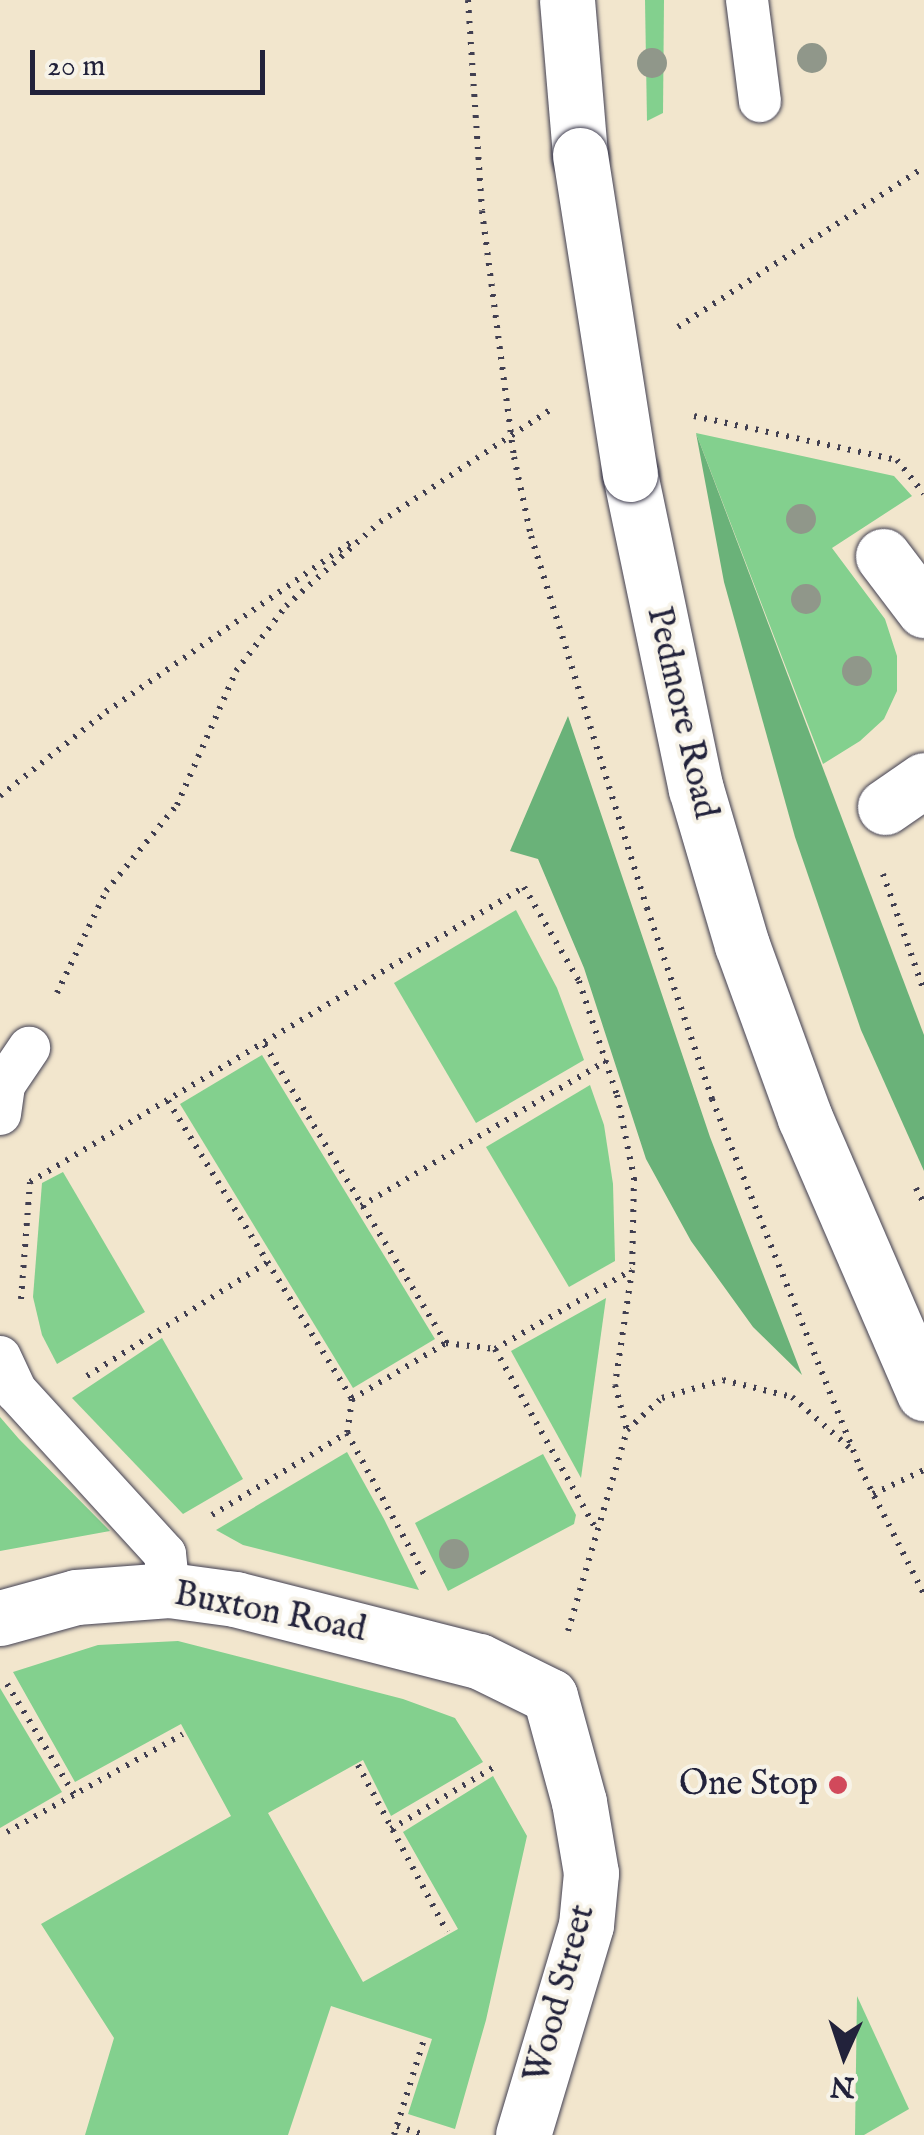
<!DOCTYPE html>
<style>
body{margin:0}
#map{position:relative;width:924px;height:2135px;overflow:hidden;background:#f2e6cd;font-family:"IM FELL English",serif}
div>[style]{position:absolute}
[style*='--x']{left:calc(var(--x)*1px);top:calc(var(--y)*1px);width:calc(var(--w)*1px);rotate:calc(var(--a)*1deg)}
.green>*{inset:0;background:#83d08e}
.forest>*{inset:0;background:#6ab279}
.path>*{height:6px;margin-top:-3px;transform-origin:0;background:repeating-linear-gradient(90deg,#413f51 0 2.5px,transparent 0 10.5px)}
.roads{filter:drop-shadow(0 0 2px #413f51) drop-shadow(0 0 2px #413f51)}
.service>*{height:42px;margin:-21px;padding:0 21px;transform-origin:21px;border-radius:21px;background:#fff}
.minor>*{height:55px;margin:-27.5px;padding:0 27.5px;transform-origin:27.5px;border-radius:27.5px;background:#fff}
.trunk>*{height:55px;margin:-27.5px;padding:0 27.5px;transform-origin:27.5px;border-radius:27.5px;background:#fff}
.path-bridge>*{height:6px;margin-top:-3px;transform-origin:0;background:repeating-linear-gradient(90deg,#413f51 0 2.5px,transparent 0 10.5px)}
.bridges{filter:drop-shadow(0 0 2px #413f51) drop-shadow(0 0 2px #413f51)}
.trunk-bridge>*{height:55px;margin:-27.5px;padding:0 27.5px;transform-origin:27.5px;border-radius:27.5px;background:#fff}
.trees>*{width:30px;height:30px;margin:-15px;border-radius:50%;background:#90978a}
.dots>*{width:28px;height:28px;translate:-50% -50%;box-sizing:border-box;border:5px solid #f7f3e8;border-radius:50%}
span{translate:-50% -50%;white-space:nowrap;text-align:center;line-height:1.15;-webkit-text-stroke:8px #f7f3e8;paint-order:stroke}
.street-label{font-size:35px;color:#22223b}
.poi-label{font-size:35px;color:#22223b}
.right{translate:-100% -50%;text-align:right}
.north{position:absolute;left:794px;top:2005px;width:100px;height:100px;-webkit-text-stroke:8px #f7f3e8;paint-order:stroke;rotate:183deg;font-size:28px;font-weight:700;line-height:40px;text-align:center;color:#22223b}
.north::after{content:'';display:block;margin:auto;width:35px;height:45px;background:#22223b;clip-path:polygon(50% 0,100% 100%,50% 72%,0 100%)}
.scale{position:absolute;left:30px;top:50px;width:235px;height:45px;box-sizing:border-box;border:5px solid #22223b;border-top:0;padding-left:12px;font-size:30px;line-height:35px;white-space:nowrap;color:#22223b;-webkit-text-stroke:8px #f7f3e8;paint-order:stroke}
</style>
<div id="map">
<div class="green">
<div style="clip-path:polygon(645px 0,664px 0,663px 113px,647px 121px)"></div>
<div style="clip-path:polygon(696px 433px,894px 476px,912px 496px,832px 548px,885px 619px,897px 656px,897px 691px,884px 719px,860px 741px,823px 764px)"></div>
<div style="clip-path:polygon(516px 910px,557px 988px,584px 1060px,476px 1123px,394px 983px)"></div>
<div style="clip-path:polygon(262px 1055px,435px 1339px,353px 1388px,180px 1104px)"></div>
<div style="clip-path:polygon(590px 1085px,604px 1125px,613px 1184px,615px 1261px,569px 1287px,486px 1147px)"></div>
<div style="clip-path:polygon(63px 1172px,145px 1312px,57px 1364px,42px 1335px,33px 1297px,42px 1183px)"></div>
<div style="clip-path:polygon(606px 1298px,581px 1478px,511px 1351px)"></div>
<div style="clip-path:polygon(162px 1338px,243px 1479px,183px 1514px,72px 1398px)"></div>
<div style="clip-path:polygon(0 1417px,19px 1439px,110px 1531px,0 1551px)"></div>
<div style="clip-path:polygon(347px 1452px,384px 1519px,419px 1590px,243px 1545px,216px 1530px)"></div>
<div style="clip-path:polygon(543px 1454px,576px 1515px,574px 1524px,448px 1591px,415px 1523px)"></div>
<div style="clip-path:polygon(178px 1641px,403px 1699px,455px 1718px,483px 1762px,391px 1816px,363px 1760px,268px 1813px,363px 1982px,458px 1929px,403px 1832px,493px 1776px,527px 1836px,486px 2020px,455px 2129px,408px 2114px,432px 2039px,331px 2006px,288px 2135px,85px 2135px,114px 2038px,41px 1924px,231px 1816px,181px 1724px,75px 1782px,13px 1672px,98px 1645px)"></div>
<div style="clip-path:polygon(0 1688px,62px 1792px,0 1828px)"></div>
<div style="clip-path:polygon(857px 1996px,909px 2109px,864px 2135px,855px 2135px)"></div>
</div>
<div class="forest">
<div style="clip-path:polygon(696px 433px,924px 1035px,924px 1171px,861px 1030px,795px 837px,724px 582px)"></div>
<div style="clip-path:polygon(568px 716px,710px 1137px,802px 1375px,753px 1327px,691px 1241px,646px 1159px,584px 968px,538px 859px,510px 851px)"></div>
</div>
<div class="path">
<div style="--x:468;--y:0;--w:211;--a:86.2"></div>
<div style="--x:678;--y:327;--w:293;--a:-33"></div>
<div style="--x:694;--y:416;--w:208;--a:12.2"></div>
<div style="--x:897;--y:460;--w:43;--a:51.5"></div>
<div style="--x:531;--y:536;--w:390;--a:72.7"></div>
<div style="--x:647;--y:908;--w:202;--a:71.2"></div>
<div style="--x:712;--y:1099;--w:398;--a:68.1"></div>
<div style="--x:860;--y:1468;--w:141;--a:63.1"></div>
<div style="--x:0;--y:796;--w:135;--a:-38.4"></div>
<div style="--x:106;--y:712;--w:302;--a:-34.7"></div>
<div style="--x:883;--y:874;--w:124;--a:70.7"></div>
<div style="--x:57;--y:993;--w:113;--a:-64.3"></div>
<div style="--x:106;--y:891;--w:112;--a:-50.5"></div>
<div style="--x:177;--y:805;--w:146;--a:-66.2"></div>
<div style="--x:236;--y:671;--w:82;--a:-52.4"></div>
<div style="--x:286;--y:606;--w:126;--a:-41.8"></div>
<div style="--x:380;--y:522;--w:204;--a:-33.4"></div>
<div style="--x:168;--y:1101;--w:350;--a:58.3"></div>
<div style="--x:352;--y:1399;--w:109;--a:-30.8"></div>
<div style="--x:446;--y:1343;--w:350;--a:-121.3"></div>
<div style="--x:916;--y:1188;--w:18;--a:63"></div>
<div style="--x:361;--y:1206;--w:285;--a:-30.6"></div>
<div style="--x:21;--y:1299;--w:117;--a:-85.6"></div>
<div style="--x:30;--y:1182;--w:575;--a:-30.84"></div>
<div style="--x:524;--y:887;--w:109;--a:59.7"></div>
<div style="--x:579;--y:981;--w:120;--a:71.6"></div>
<div style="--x:617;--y:1095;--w:85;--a:78.4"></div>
<div style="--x:634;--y:1178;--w:92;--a:91.2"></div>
<div style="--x:446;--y:1343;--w:49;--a:7"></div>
<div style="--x:495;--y:1349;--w:209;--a:60.7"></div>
<div style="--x:495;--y:1349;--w:158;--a:-30"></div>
<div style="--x:632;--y:1270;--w:116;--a:98.4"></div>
<div style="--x:615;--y:1385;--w:47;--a:75.1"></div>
<div style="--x:87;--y:1376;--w:214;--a:-32.2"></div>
<div style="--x:352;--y:1399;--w:34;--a:98"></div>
<div style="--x:347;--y:1433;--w:161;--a:61.4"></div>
<div style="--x:873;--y:1494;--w:56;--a:-25.2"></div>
<div style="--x:212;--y:1515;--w:158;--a:-31.3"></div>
<div style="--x:568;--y:1631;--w:209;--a:-73.6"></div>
<div style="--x:627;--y:1430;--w:47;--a:-42.4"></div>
<div style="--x:662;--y:1398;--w:64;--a:-16.4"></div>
<div style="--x:723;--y:1380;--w:71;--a:13.8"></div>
<div style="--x:792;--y:1397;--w:76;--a:41.3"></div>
<div style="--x:7;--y:1684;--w:129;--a:58.7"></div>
<div style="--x:358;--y:1765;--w:189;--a:61.9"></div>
<div style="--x:391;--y:1829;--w:124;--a:-31.1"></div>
<div style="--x:7;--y:1832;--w:201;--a:-29.1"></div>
<div style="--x:397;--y:2126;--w:28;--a:18"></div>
<div style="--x:394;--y:2135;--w:101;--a:-72.6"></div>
</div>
<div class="roads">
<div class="service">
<div style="--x:747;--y:0;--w:102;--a:82.7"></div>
<div style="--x:0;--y:1114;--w:29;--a:-82"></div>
<div style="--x:4;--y:1085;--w:45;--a:-56"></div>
<div style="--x:0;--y:1357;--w:38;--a:65"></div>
<div style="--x:16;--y:1391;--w:221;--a:47.6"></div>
<div style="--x:165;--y:1554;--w:36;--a:84"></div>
</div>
<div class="minor">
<div style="--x:883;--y:556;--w:68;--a:52.8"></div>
<div style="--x:885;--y:807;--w:47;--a:-34.7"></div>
<div style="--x:0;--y:1618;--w:79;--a:-15.4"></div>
<div style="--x:76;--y:1597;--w:93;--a:-4.3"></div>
<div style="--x:169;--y:1590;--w:67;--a:7.8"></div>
<div style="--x:235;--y:1599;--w:252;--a:14.3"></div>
<div style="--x:479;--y:1661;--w:79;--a:26.2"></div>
<div style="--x:550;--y:1696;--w:110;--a:74.7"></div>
<div style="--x:579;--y:1802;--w:72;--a:80.4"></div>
<div style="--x:591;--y:1873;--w:52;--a:95.5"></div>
<div style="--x:586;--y:1925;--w:219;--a:106.7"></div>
</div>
<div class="trunk">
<div style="--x:567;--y:0;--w:156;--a:85.2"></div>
<div style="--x:630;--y:474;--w:322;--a:78.2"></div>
<div style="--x:696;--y:789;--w:163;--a:73.6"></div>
<div style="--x:742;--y:945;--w:184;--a:70"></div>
<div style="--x:805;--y:1118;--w:300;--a:66.6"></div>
</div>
</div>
<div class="path-bridge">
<div style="--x:482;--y:211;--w:248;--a:82.6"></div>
<div style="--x:514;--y:457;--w:81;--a:77.9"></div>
</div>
<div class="bridges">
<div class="trunk-bridge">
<div style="--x:580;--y:155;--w:323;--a:81.1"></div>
</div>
</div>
<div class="trees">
<div style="left:812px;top:58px"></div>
<div style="left:652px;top:63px"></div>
<div style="left:801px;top:519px"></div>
<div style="left:806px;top:599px"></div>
<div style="left:857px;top:671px"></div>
<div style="left:454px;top:1554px"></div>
</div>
<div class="dots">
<div style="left:838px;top:1785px;background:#d1495b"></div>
</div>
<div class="street-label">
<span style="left:681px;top:713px;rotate:77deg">Pedmore Road</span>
<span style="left:270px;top:1613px;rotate:11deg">Buxton Road</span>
<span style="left:561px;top:1994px;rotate:-75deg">Wood Street</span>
</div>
<div class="poi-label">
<span class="right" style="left:818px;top:1785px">One Stop</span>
</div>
<div class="north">N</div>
<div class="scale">20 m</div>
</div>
